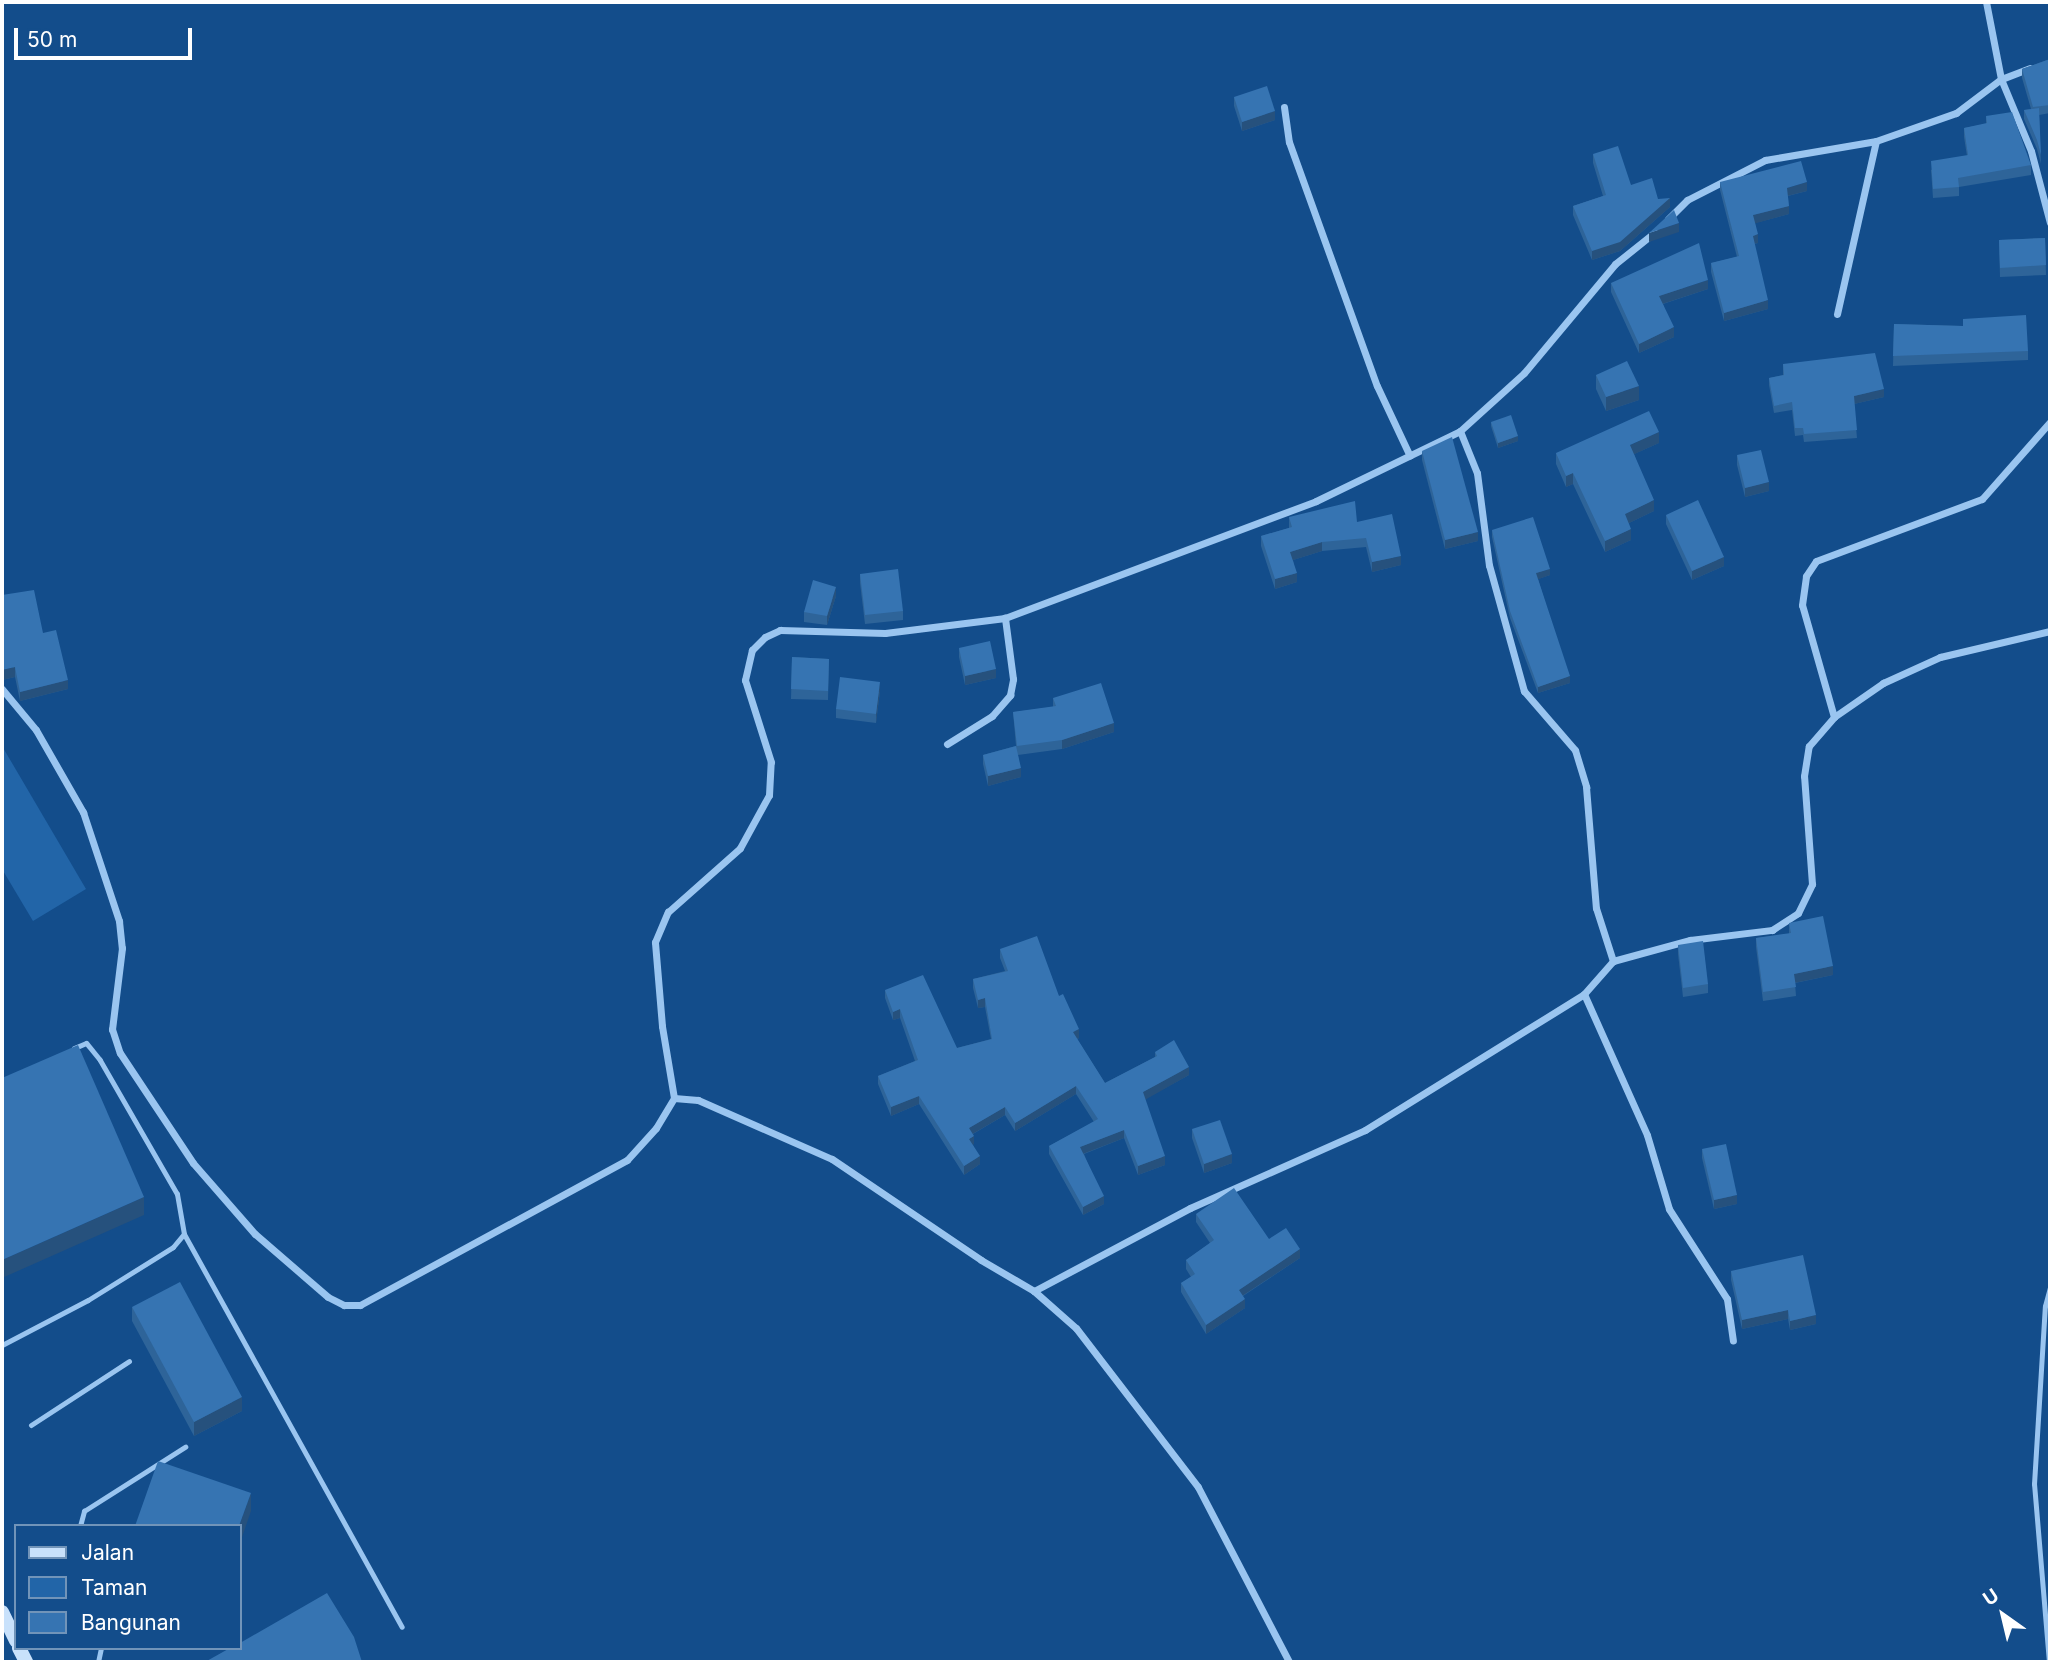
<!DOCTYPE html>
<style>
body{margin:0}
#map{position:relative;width:2052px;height:1664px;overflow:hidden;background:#134d8b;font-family:Inter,sans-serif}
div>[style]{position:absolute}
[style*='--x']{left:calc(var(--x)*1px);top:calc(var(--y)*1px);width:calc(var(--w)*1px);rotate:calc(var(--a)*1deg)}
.green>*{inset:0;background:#2265a8}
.service>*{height:5px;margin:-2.5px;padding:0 2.5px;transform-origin:2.5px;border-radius:2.5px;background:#9ac5f0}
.minor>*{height:7px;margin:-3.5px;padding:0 3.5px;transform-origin:3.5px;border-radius:3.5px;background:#9ac5f0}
.secondary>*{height:14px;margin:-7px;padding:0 7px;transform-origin:7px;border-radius:7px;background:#c8e1fb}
.wall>*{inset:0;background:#2e6499}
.shaded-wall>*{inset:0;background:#26517d}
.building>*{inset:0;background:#3674b2}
span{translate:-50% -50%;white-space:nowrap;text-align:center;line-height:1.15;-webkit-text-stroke:6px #134d8b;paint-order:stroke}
.frame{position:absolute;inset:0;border:4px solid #fff;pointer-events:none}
.legend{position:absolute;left:14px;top:1524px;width:228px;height:126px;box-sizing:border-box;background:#134d8b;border:2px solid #7194b9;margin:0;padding:9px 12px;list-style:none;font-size:21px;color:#fff}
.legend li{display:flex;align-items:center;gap:14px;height:35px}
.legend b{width:35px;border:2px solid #7194b9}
.north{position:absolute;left:1968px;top:1580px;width:70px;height:70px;-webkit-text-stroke:5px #134d8b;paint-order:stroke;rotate:326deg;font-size:19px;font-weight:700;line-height:28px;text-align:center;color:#fff}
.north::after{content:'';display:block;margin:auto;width:24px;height:32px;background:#fff;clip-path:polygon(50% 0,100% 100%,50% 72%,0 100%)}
.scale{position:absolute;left:14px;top:28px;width:178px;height:32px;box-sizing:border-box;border:4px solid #fff;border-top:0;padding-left:9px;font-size:21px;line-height:24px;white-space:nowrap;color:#fff;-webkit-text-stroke:5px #134d8b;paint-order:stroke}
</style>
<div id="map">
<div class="green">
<div style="clip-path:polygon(2px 746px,86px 889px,33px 921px,2px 869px)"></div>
</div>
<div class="service">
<div style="--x:184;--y:1234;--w:449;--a:61"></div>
<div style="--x:2;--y:1345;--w:97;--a:-27.6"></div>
<div style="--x:88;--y:1300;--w:100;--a:-31.9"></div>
<div style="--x:173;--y:1247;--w:17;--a:-50"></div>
<div style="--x:184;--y:1234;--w:41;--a:-99.9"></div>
<div style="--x:177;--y:1194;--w:155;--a:-119.9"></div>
<div style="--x:100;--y:1060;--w:22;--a:-129"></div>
<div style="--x:86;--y:1043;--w:13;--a:157"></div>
<div style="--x:31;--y:1425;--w:117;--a:-33.1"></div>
<div style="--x:80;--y:1526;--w:16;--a:-75"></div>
<div style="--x:84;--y:1511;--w:120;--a:-32.4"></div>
<div style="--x:98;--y:1662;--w:14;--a:-78"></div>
<div style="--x:2049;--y:1662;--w:179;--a:-94.8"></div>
<div style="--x:2034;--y:1484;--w:178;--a:-86.5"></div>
<div style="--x:2045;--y:1306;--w:20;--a:-75"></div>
</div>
<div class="minor">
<div style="--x:2030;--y:68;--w:31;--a:159"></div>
<div style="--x:2001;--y:79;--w:78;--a:67.4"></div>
<div style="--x:2031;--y:151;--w:74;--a:75.2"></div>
<div style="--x:1284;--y:107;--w:35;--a:82"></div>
<div style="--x:1289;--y:142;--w:259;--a:70.2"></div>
<div style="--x:1377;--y:386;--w:77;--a:64.8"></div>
<div style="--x:1668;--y:219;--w:27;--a:-45"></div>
<div style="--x:1687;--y:200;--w:88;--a:-27.1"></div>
<div style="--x:1765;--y:160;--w:113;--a:-9.7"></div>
<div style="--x:1876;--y:141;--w:85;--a:-19.3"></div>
<div style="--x:1956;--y:113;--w:56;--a:-37.1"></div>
<div style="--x:2001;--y:79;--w:78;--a:-101"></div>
<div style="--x:1837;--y:314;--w:177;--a:-77.3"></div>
<div style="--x:1460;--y:431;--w:45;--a:68"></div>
<div style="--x:1477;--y:473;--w:93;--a:82.6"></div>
<div style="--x:1489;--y:565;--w:131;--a:74.5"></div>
<div style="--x:1524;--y:691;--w:78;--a:49.2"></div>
<div style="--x:1575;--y:750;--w:39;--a:73"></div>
<div style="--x:1586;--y:787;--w:121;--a:85.3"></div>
<div style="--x:1596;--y:908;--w:56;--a:72.2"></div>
<div style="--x:2;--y:689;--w:53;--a:50.3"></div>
<div style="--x:36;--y:730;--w:95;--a:60.2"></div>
<div style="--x:83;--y:812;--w:115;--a:71.7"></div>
<div style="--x:119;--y:921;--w:27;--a:84"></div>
<div style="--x:122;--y:948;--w:82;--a:97"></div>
<div style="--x:112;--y:1029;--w:25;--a:72"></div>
<div style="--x:120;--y:1053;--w:132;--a:56.4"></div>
<div style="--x:193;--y:1163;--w:94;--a:48.9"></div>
<div style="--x:255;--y:1234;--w:96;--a:40.8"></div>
<div style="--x:328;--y:1297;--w:18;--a:27"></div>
<div style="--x:344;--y:1305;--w:16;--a:0"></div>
<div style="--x:360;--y:1305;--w:304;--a:-28.5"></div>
<div style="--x:627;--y:1160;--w:43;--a:-47.8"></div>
<div style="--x:656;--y:1128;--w:35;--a:-59"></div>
<div style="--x:674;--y:1098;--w:73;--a:-99.5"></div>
<div style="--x:662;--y:1026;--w:84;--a:-94.8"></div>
<div style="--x:655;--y:942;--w:33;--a:-67"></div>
<div style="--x:668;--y:912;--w:96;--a:-41.6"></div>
<div style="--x:740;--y:848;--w:60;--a:-61.3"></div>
<div style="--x:769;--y:795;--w:33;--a:-87"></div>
<div style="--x:771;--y:762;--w:86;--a:-107.6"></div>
<div style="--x:745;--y:680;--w:31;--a:-77"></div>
<div style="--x:752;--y:650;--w:18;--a:-45"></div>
<div style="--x:765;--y:637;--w:17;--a:-25"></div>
<div style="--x:780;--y:630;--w:105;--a:1.6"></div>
<div style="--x:885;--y:633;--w:121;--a:-7.1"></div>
<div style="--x:1005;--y:618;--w:332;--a:-20.6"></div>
<div style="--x:1316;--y:501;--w:160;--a:-25.9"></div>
<div style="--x:1460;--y:431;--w:86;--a:-42.2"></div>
<div style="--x:1524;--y:373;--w:142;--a:-50.1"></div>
<div style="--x:1615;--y:264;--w:51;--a:-38.7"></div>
<div style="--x:1834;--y:717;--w:116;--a:-105.9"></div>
<div style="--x:1802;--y:605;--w:29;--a:-82"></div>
<div style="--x:1806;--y:576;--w:18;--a:-56"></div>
<div style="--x:1816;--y:561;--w:177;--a:-20.5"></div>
<div style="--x:1982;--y:499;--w:103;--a:-48.6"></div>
<div style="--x:947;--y:744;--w:53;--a:-31.9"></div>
<div style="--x:992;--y:716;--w:28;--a:-49"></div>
<div style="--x:1010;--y:695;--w:16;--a:-79"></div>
<div style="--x:1013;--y:679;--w:62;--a:-97.5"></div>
<div style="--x:1584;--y:994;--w:154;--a:65.9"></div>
<div style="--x:1647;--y:1135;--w:77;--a:73.4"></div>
<div style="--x:1669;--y:1209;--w:107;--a:57.2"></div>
<div style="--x:1727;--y:1299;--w:42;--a:81.9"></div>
<div style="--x:674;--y:1098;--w:24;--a:5"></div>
<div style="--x:698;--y:1100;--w:146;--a:23.8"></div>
<div style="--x:832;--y:1159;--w:180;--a:34.1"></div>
<div style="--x:981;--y:1260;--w:61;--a:30.3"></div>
<div style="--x:1034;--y:1291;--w:56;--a:41.4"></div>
<div style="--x:1076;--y:1328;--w:200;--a:52.5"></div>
<div style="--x:1198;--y:1487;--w:197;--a:62.5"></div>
<div style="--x:1034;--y:1291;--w:177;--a:-28"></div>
<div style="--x:1190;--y:1208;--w:192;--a:-24"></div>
<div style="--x:1365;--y:1130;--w:258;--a:-31.8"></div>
<div style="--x:1584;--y:994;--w:44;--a:-48.7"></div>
<div style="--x:1613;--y:961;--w:80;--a:-15.3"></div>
<div style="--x:1690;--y:940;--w:83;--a:-7"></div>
<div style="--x:1772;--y:930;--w:31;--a:-33"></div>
<div style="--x:1798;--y:913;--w:32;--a:-64"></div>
<div style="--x:1812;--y:884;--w:108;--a:-94.2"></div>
<div style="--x:1804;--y:776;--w:30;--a:-81"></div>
<div style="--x:1809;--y:746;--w:38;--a:-49"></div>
<div style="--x:1834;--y:717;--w:60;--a:-34.8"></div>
<div style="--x:1883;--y:683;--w:63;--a:-24.5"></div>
<div style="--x:1940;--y:657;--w:113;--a:-13.3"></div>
</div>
<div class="secondary">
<div style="--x:2;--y:1612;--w:32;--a:64"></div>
<div style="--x:19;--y:1648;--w:16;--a:63"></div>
</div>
<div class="wall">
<div style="clip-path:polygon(2050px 59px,2050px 113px,2039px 115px,2041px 164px,2037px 149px,2024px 119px,2024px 110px,2031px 109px,2022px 78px,2022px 69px)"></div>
<div style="clip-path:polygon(1234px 97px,1275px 120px,1242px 131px,1234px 106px)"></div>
<div style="clip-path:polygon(1986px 116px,2031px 165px,2031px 175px,1959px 187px,1959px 196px,1933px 198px,1931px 170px,1967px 156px,1964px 137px,1964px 128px,1986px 124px)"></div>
<div style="clip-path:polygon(1593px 154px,1631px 185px,1670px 207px,1620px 251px,1592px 260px,1573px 215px,1573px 206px,1603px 196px,1593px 163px)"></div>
<div style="clip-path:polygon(1720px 182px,1807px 191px,1788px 196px,1789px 214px,1755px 223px,1758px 243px,1754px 244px,1768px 309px,1724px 321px,1711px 272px,1711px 263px,1737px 257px,1720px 190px)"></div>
<div style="clip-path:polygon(2045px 238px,2046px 275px,2000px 277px,1999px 240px)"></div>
<div style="clip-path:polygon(1611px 283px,1708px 289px,1663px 304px,1674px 337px,1639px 353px,1611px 292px)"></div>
<div style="clip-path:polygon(1894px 324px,1963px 326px,2028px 351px,2028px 360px,1893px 366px)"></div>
<div style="clip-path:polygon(1783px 364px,1884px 397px,1854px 404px,1857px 438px,1804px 442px,1803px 435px,1795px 436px,1792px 410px,1774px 413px,1769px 385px,1769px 378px,1783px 375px)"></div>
<div style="clip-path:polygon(1596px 375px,1639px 400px,1606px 411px,1596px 389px)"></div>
<div style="clip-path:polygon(1491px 422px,1518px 441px,1498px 448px,1491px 426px)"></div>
<div style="clip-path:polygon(1659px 443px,1634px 454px,1654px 511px,1629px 523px,1631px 540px,1605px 552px,1573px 484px,1566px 487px,1556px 464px,1556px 453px)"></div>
<div style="clip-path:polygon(1422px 451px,1478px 541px,1445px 549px,1422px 460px)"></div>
<div style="clip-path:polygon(1737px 455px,1769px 491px,1745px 497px,1737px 465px)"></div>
<div style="clip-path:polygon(1666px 515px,1724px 566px,1692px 580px,1666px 524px)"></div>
<div style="clip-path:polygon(1289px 517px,1357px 522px,1401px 565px,1372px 572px,1366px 547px,1322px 551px,1293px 560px,1297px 582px,1275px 589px,1261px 546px,1261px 536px,1289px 528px)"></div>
<div style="clip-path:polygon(1492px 530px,1550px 575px,1538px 579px,1570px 683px,1538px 693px,1510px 618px,1492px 537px)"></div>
<div style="clip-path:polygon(860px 574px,903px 611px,903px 620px,865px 624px,860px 583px)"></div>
<div style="clip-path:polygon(836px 596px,827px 625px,804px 622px,804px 612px)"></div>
<div style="clip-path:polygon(43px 633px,68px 689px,20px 701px,15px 677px,2px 680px)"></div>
<div style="clip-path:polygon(959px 648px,996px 678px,965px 685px,959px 657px)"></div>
<div style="clip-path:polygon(792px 657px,829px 659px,828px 700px,791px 699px)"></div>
<div style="clip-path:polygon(880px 691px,876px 723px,836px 718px,836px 709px)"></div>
<div style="clip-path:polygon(1053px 698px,1114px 732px,1062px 749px,1018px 755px,1021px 777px,988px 786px,983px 764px,983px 755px,1016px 746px,1013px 712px,1053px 707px)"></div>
<div style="clip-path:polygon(1789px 923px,1833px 975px,1795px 983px,1796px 996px,1763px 1001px,1756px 947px,1756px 938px,1789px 934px)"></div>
<div style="clip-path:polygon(1678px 945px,1708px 984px,1708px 993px,1683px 997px,1678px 954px)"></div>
<div style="clip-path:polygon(1000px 949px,1059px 996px,1079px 1038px,1077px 1039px,1105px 1083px,1155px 1057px,1155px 1052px,1189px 1075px,1145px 1099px,1165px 1165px,1138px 1175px,1124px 1138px,1084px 1154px,1104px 1204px,1083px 1215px,1049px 1154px,1049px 1146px,1094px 1122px,1076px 1094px,1015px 1131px,1005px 1115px,973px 1134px,973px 1145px,980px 1164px,964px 1175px,919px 1104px,891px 1116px,878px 1084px,878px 1076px,915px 1061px,900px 1018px,893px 1020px,885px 998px,885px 990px,957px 1048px,991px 1039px,985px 1007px,978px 1008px,973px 988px,973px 979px,1005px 971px,1000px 958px)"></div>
<div style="clip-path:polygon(1192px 1129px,1232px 1163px,1204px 1173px,1192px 1138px)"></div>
<div style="clip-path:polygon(1702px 1149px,1737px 1204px,1714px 1209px,1702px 1158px)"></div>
<div style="clip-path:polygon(1196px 1214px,1269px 1239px,1300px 1258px,1243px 1296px,1245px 1308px,1206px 1334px,1181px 1292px,1181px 1283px,1191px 1277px,1186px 1269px,1186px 1260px,1210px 1243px,1196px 1222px)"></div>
<div style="clip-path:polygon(1731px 1271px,1816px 1324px,1790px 1330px,1788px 1319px,1742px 1329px,1731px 1280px)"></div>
<div style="clip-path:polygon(132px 1307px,242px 1411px,194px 1436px,132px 1321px)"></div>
</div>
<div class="shaded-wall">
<div style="clip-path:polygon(1275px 111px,1275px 120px,1242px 131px,1242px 122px)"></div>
<div style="clip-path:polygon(1807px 182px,1807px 191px,1787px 196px,1787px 188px)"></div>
<div style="clip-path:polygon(1670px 198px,1670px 207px,1620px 251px,1592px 260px,1592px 251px)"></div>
<div style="clip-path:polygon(1789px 206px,1789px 214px,1753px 224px,1753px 215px)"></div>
<div style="clip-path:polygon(1679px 223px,1679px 232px,1649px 242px,1649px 233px)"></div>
<div style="clip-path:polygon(1758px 234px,1758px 243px,1753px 244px,1753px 236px)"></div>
<div style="clip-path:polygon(1708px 280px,1708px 289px,1659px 305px,1659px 296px)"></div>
<div style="clip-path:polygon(1768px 300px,1768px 309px,1724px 321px,1724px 313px)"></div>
<div style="clip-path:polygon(1674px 327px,1674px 337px,1639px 353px,1639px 344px)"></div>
<div style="clip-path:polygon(1639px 386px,1639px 400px,1606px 411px,1606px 397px)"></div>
<div style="clip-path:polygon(1884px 389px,1884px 397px,1854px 404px,1854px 396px)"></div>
<div style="clip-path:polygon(1659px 432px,1659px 443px,1630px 456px,1630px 445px)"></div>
<div style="clip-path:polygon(1518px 436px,1518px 441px,1498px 448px,1498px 443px)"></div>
<div style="clip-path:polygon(1573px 473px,1573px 484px,1566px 487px,1566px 476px)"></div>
<div style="clip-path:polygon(1769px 482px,1769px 491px,1745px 497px,1745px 488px)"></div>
<div style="clip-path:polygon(1654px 500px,1654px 511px,1625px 525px,1625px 514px)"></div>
<div style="clip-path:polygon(1631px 529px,1631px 540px,1605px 552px,1605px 541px)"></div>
<div style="clip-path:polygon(1478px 532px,1478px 541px,1445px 549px,1445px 540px)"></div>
<div style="clip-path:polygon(1322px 542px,1322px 551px,1290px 561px,1290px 552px)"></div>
<div style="clip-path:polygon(1401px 556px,1401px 565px,1372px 572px,1372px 562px)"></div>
<div style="clip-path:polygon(1724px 557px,1724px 566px,1692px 580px,1692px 571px)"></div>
<div style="clip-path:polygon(1550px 569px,1550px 575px,1536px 580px,1536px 573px)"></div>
<div style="clip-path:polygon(1297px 573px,1297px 582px,1275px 589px,1275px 579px)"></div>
<div style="clip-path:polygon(836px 587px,836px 596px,827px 625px,827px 616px)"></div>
<div style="clip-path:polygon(15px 667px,15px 677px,2px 680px,2px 670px)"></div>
<div style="clip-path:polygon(996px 669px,996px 678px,965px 685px,965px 676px)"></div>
<div style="clip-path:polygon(1570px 676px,1570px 683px,1538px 693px,1538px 687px)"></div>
<div style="clip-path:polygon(68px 680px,68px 689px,20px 701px,20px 692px)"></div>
<div style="clip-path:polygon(880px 682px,880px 691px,876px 723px,876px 714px)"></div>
<div style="clip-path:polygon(1114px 723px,1114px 732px,1062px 749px,1062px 740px)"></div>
<div style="clip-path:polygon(1021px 768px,1021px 777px,988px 786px,988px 776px)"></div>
<div style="clip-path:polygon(1833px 966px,1833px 975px,1794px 983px,1794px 974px)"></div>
<div style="clip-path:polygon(985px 998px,985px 1007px,978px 1008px,978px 1000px)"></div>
<div style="clip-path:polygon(900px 1009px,900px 1018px,893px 1020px,893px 1012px)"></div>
<div style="clip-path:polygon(1079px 1029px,1079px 1038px,1073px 1040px,1073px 1032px)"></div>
<div style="clip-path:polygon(1189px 1067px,1189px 1075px,1143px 1101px,1143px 1092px)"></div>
<div style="clip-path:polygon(1076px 1086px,1076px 1094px,1015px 1131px,1015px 1123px)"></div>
<div style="clip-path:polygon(919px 1096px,919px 1104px,891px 1116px,891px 1107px)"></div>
<div style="clip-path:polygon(1005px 1107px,1005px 1115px,969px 1136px,969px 1128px)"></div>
<div style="clip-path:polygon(1124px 1130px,1124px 1138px,1080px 1155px,1080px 1147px)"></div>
<div style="clip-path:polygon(974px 1136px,974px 1144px,969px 1147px,969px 1139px)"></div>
<div style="clip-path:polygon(1232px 1154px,1232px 1163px,1204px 1173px,1204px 1164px)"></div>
<div style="clip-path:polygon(980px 1156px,980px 1164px,964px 1175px,964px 1166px)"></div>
<div style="clip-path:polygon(1165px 1156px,1165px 1165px,1138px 1175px,1138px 1166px)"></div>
<div style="clip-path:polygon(1737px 1195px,1737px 1204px,1714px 1209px,1714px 1200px)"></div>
<div style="clip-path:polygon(1104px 1196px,1104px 1204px,1083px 1215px,1083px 1207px)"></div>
<div style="clip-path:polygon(144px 1197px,144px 1215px,2px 1278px,2px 1260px)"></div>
<div style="clip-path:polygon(1300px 1249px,1300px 1258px,1239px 1298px,1239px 1290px)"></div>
<div style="clip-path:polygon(1245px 1299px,1245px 1308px,1206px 1334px,1206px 1325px)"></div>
<div style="clip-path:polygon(1788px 1310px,1788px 1319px,1742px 1329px,1742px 1320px)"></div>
<div style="clip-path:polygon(1816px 1315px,1816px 1324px,1790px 1330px,1790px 1321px)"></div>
<div style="clip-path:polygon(242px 1397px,242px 1411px,194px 1436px,194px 1422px)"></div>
<div style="clip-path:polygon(251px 1493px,251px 1511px,240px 1543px,239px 1526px)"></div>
</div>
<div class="building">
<div style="clip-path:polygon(2050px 59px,2050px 105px,2033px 107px,2022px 69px)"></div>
<div style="clip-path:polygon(1267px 86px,1275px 111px,1242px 122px,1234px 97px)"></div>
<div style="clip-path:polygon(2039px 108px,2041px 155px,2037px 140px,2024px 110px)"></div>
<div style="clip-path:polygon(2012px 112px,2031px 165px,1958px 178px,1959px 187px,1933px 189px,1931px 161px,1968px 155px,1964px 128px,1987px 123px,1986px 116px)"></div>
<div style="clip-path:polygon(1618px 146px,1631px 185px,1652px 178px,1658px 199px,1670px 198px,1620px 242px,1592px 251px,1573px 206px,1606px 195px,1593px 154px)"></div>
<div style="clip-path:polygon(1801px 161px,1807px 182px,1787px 188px,1789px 206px,1753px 215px,1758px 234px,1753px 236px,1768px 300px,1724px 313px,1711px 263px,1739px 256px,1720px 182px)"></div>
<div style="clip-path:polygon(1674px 210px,1679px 223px,1649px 233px)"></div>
<div style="clip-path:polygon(2045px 238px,2046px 265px,2000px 268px,1999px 240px)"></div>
<div style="clip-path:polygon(1699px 243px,1708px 280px,1659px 296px,1674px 327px,1639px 344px,1611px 283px)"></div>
<div style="clip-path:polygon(2026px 315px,2028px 351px,1893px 356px,1894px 324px,1963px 326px,1963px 319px)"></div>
<div style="clip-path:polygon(1875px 353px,1884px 389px,1854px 396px,1857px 430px,1804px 434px,1803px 428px,1795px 428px,1792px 402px,1774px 406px,1769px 378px,1784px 375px,1783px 364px)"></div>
<div style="clip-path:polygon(1627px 361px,1639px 386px,1606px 397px,1596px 375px)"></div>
<div style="clip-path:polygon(1649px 411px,1659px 432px,1630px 445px,1654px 500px,1625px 514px,1631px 529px,1605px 541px,1573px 473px,1566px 476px,1556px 453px)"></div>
<div style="clip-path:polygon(1511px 415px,1518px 436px,1498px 443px,1491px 422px)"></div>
<div style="clip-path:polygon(1452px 437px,1478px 532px,1445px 540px,1422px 451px)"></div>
<div style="clip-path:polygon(1761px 450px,1769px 482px,1745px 488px,1737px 455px)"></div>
<div style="clip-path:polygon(1698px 500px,1724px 557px,1692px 571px,1666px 515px)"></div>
<div style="clip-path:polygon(1355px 501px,1357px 522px,1392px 514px,1401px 556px,1372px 562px,1366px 538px,1322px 542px,1290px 552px,1297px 573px,1275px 579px,1261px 536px,1292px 527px,1289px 517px)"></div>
<div style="clip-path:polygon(1533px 517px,1550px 569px,1536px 573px,1570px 676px,1538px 687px,1510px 611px,1492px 530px)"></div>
<div style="clip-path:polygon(898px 569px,903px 611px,865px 615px,860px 574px)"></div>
<div style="clip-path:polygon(813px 580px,836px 587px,827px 616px,804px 612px)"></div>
<div style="clip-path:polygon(34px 590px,43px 633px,56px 630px,68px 680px,20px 692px,15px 667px,2px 670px,2px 595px)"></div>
<div style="clip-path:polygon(990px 641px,996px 669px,965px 676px,959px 648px)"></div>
<div style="clip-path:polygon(792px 657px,829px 659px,828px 691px,791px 689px)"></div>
<div style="clip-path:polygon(840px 677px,880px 682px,876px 714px,836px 709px)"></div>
<div style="clip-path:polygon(1101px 683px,1114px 723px,1062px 740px,1017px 746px,1013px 712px,1056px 706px,1053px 698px)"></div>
<div style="clip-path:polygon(1016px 746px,1021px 768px,988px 776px,983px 755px)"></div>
<div style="clip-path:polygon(1823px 916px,1833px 966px,1794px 974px,1796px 987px,1763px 992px,1756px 938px,1791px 933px,1789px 923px)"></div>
<div style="clip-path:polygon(1037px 936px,1059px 996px,1063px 994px,1079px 1029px,1073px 1032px,1105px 1083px,1157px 1056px,1155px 1052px,1174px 1040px,1189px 1067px,1143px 1092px,1165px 1156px,1138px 1166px,1124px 1130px,1080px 1147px,1104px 1196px,1083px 1207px,1049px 1146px,1098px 1119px,1076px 1086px,1015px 1123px,1005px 1107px,969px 1128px,974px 1136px,969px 1139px,980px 1156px,964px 1166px,919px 1096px,891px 1107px,878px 1076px,918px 1060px,900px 1009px,893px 1012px,885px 990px,923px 975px,957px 1048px,992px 1039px,985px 998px,978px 1000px,973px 979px,1008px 971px,1000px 949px)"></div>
<div style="clip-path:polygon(1703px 941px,1708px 984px,1683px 988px,1678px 945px)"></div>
<div style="clip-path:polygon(78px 1045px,144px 1197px,2px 1260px,2px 1078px)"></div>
<div style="clip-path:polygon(1220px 1120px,1232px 1154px,1204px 1164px,1192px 1129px)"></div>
<div style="clip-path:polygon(1726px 1144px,1737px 1195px,1714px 1200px,1702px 1149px)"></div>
<div style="clip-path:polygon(1234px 1188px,1269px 1239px,1286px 1228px,1300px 1249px,1239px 1290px,1245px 1299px,1206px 1325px,1181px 1283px,1195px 1274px,1186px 1260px,1214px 1240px,1196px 1214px)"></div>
<div style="clip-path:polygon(1803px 1255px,1816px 1315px,1790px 1321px,1788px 1310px,1742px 1320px,1731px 1271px)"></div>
<div style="clip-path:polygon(180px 1282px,242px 1397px,194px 1422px,132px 1307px)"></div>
<div style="clip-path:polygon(158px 1461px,251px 1493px,239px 1526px,135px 1526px)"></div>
<div style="clip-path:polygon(327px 1593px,354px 1637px,362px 1662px,205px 1662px,230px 1648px,240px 1648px,240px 1643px)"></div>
</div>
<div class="frame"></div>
<ul class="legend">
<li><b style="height:9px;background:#c8e1fb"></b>Jalan</li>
<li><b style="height:19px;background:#2265a8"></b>Taman</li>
<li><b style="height:19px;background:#3674b2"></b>Bangunan</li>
</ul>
<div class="north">U</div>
<div class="scale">50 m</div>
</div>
